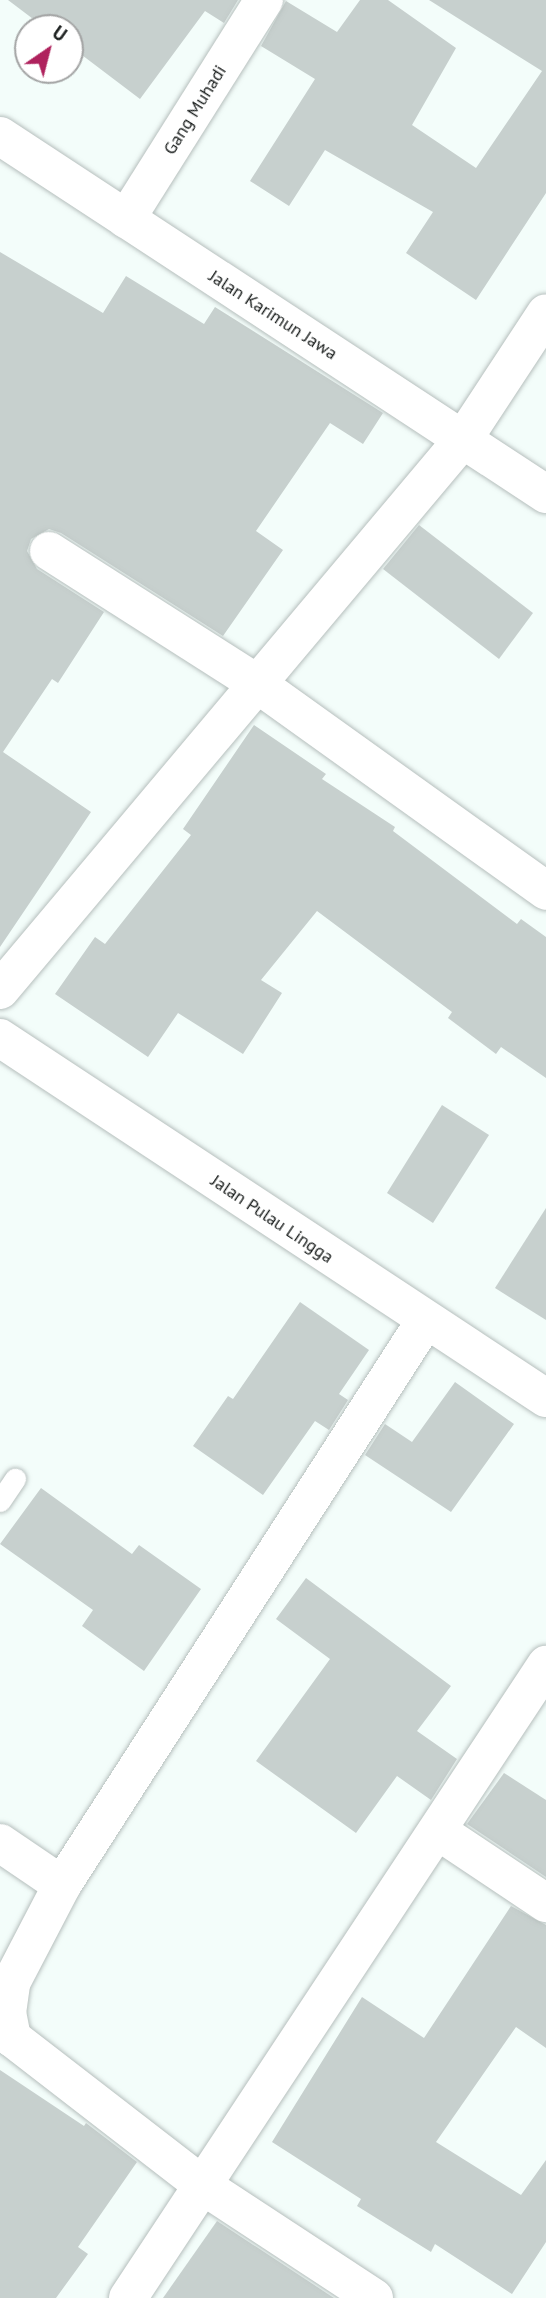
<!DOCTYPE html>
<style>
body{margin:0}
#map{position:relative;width:546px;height:2298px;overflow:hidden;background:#f3fdfa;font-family:"PT Sans",sans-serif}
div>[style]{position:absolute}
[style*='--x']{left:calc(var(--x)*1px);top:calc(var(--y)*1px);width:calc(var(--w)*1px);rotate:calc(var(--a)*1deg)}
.building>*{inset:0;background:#c7d0ce}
.roads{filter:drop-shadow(0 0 2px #b6bfbd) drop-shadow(0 0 2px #b6bfbd)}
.service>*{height:21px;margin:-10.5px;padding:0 10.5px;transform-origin:10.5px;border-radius:10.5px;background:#fff}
.minor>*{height:38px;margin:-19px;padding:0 19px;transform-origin:19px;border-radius:19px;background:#fff}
.tertiary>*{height:38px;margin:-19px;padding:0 19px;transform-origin:19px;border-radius:19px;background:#fff}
span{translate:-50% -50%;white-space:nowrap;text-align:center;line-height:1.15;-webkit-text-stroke:7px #fff;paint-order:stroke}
.street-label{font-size:18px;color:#181c1b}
.north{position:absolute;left:14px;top:14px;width:70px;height:70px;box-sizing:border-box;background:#fff;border:2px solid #a3a4a4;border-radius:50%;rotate:35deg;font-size:19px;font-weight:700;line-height:28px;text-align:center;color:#181c1b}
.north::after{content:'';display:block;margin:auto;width:24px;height:32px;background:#af225d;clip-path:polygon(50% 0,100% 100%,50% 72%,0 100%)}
</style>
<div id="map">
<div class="building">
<div style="clip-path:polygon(8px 0,238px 0,224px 23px,205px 11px,140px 99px,70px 46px,70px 28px,45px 28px)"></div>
<div style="clip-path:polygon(360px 0,388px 0,456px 48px,412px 125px,476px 168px,542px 71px,429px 0,546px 0,546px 193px,476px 300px,406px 253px,433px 212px,325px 150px,289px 206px,250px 181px,315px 79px,261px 46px,286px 1px,337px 32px)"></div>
<div style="clip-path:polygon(0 252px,103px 313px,126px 276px,204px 324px,215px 307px,383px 413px,363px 444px,330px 423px,256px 531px,283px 550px,223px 636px,61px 533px,49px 529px,31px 539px,27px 551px,37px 569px,104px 612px,58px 683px,52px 679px,3px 752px,91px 812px,0 947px)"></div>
<div style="clip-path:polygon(419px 525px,533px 613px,499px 659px,383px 569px)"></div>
<div style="clip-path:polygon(254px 725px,326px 774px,322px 779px,395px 827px,393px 831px,517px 924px,521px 919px,546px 937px,546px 1078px,501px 1047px,496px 1054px,448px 1018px,452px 1012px,317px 911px,261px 980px,282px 993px,243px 1054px,178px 1013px,148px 1057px,55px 994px,95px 937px,105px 944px,191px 835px,183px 829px)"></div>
<div style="clip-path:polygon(442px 1105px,489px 1135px,433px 1223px,387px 1193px)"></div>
<div style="clip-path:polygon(546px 1208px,546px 1320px,495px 1288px)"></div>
<div style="clip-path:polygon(300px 1302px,369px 1350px,339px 1394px,348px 1400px,329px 1430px,315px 1421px,263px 1495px,193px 1446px,228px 1396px,233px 1399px)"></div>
<div style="clip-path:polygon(455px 1382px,514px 1424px,451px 1512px,365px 1455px,385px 1424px,412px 1442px)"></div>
<div style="clip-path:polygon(41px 1488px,132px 1554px,139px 1545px,201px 1589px,144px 1671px,82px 1626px,93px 1610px,0 1544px)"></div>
<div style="clip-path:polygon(306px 1578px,451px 1686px,417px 1731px,457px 1759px,431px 1800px,397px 1776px,356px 1833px,256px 1761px,330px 1659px,276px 1619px)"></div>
<div style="clip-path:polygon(504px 1773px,546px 1800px,546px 1877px,467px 1824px)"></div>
<div style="clip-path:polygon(511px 1906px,546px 1925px,546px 2048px,516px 2027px,436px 2142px,521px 2195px,546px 2160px,546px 2242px,512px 2294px,435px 2244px,431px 2252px,357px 2206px,361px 2199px,272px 2142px,362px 1997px,424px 2038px)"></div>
<div style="clip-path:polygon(0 2070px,84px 2126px,86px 2123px,137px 2162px,78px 2247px,88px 2254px,56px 2298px,0 2298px)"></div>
<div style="clip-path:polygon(217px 2221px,334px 2298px,163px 2298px)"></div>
</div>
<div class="roads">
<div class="service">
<div style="--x:0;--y:1501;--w:27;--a:-56"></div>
</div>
<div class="minor">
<div style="--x:126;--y:219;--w:259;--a:-57.8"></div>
<div style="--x:49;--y:551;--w:246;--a:32.5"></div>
<div style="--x:256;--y:683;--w:357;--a:35.6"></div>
<div style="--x:0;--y:990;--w:721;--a:-49.95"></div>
<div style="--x:464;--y:438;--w:149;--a:-56.7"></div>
<div style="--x:0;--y:1038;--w:654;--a:33.4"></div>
<div style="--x:438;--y:1831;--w:130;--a:33.7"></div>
<div style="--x:0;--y:1843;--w:75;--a:34.1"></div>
<div style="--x:128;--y:2298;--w:759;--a:-56.56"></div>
<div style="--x:374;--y:2298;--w:202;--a:-146.7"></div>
<div style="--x:205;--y:2187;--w:244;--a:-142.3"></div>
<div style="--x:12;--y:2038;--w:25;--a:-101"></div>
<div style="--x:7;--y:2013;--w:30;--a:-82"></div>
<div style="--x:11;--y:1983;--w:110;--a:-62.5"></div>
<div style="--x:62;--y:1885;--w:671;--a:-57.23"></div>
</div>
<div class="tertiary">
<div style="--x:0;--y:136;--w:653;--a:33.25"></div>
</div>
</div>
<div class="street-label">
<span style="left:195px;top:110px;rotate:-58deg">Gang Muhadi</span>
<span style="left:273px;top:315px;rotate:33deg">Jalan Karimun Jawa</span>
<span style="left:272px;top:1219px;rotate:34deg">Jalan Pulau Lingga</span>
</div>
<div class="north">U</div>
</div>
